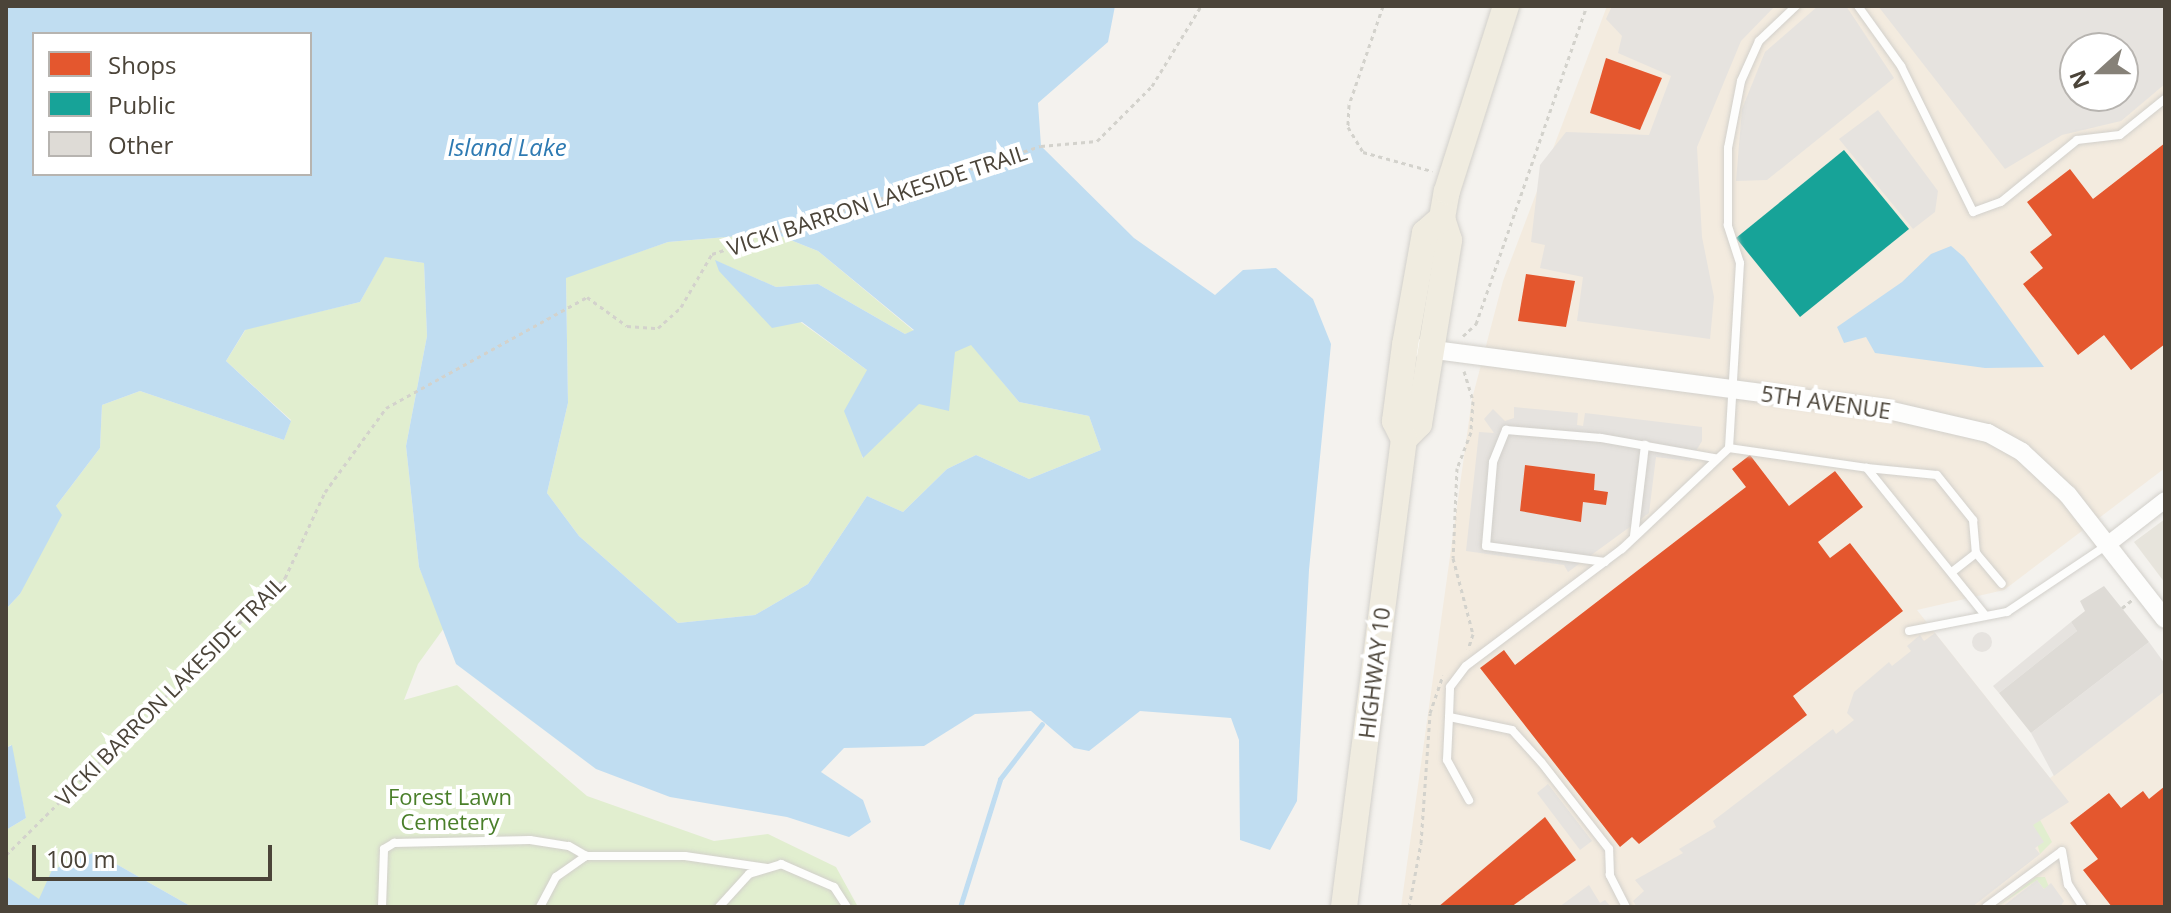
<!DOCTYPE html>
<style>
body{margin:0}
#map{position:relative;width:2171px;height:913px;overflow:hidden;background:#f4f2ee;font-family:"Open Sans",sans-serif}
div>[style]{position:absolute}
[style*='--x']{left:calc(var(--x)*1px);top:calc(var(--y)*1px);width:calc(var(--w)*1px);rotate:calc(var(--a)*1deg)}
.residential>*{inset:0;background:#e7e4dc}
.commercial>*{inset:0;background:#f3ebdf}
.green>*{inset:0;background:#e1eecf}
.parking>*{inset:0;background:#e6e3df}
.round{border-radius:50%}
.water>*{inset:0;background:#c0ddf1}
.shops>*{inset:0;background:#e4572e}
.public>*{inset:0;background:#17a398}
.stream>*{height:5px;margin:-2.5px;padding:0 2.5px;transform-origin:2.5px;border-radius:2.5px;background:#c0ddf1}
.building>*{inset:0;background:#dedbd6}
.path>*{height:3px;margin-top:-1.5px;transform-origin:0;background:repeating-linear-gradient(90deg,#d3d2cc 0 4px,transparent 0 8px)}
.roads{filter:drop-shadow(0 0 2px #d2d0cb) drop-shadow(0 0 2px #d2d0cb)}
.service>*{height:8px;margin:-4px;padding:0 4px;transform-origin:4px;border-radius:4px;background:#fdfdfc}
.minor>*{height:16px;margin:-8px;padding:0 8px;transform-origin:8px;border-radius:8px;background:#fdfdfc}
.tertiary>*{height:18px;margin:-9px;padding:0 9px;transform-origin:9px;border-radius:9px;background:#fdfdfc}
.trunk>*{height:26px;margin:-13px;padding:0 13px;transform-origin:13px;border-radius:13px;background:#f0ece0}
span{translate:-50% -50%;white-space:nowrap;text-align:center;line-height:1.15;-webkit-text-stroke:8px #fff;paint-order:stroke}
.street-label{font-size:22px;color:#4b4439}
.park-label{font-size:22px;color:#4a7f2a}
.water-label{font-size:24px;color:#2e7ab2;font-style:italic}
.frame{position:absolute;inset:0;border:8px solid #4b4439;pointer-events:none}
.legend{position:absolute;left:32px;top:32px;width:280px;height:144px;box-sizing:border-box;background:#fff;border:2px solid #b7b4b0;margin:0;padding:10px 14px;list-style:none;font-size:24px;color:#4b4439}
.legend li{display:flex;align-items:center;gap:16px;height:40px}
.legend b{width:40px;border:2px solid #b7b4b0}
.north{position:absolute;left:2059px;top:32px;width:80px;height:80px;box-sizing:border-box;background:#fff;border:2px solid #b7b4b0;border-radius:50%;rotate:249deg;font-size:22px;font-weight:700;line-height:32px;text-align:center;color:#4b4439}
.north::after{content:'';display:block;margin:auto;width:28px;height:36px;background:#868178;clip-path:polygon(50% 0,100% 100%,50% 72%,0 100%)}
.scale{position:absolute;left:32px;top:845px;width:240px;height:36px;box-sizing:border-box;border:4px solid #4b4439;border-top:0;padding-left:10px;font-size:24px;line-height:28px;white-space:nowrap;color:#4b4439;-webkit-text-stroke:6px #fff;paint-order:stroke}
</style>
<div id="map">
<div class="residential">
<div style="clip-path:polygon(2165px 519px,2165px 583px,2134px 542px)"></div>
</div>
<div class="commercial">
<div style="clip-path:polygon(evenodd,1607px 6px,2165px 6px,2165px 468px,2004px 590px,1917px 610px,2050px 778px,2165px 691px,2165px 907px,1401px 907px,1472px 399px,1503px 281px,1607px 6px,2075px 48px,2123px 48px,2123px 96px,2075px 96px,2075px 48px)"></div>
</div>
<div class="green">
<div style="clip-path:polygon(773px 233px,818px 251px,914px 331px,905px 334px,818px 284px,776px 287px,716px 261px,867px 370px,862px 458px,919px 403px,955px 351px,971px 344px,1019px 402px,1089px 416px,1101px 450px,1029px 479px,976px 455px,947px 469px,903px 512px,867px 496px,808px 584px,755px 615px,678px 623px,579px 536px,547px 493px,568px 403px,566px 277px,668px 242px)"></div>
<div style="clip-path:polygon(385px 256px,424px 263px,427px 336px,406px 446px,419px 567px,444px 628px,418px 664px,404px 700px,457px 685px,587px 796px,714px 841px,768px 834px,836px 867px,858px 907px,192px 907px,95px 852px,39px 900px,6px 876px,6px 830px,26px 818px,11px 745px,6px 748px,6px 609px,20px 594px,56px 506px,100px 448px,102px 405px,140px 391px,284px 440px,291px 420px,226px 361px,246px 329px,360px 302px)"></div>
<div style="clip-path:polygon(2040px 820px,2052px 842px,2040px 854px,2032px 825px)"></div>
<div style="clip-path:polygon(2036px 877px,2045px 877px,2049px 887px,2044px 889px,2037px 880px,1997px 907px)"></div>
</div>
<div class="parking">
<div style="clip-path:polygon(1612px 6px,1775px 6px,1741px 41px,1697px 147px,1702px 237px,1714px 297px,1710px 339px,1577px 321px,1583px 277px,1540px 268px,1545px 245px,1531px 242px,1540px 165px,1566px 132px,1649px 135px,1671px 76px,1618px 53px,1622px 36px,1606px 19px)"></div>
<div style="clip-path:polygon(1818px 6px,1846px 6px,1894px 78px,1767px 180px,1736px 181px,1742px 109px,1765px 52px)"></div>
<div style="clip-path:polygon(evenodd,1878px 6px,2165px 6px,2165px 84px,2121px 121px,2062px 135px,2005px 169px,1878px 6px,2123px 48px,2123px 96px,2075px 96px,2075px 48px,2123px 48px)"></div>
<div style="clip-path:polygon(1878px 110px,1938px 191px,1935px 212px,1913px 229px,1839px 139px)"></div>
<div style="clip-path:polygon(evenodd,1514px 407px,1578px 413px,1577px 425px,1583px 426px,1585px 413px,1702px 427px,1702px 441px,1690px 461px,1656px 457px,1649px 513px,1568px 572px,1564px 565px,1466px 551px,1479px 432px,1494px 433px,1484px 419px,1493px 409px,1505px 421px,1514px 418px,1514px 407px,1525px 465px,1595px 474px,1594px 490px,1607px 493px,1606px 504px,1583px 502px,1581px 522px,1520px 510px,1525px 465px)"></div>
<div style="clip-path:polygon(2071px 622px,2077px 631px,1999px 693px,1993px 686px)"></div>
<div class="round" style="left:1972px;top:632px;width:20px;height:20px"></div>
<div style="clip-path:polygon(1935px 633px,2069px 802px,2033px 825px,2044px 842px,2035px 848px,2040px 854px,1972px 907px,1637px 907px,1633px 901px,1644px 891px,1635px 880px,1683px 853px,1679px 849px,1716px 827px,1713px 821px,1833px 729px,1836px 734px,1854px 720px,1847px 713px,1854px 692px,1889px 662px,1892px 666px,1911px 651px,1907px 646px,1920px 635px,1924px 641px)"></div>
<div style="clip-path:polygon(2149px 642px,2165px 664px,2165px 691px,2054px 776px,2031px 733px)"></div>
<div style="clip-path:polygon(1548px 784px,1592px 841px,1580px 850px,1537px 793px)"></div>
<div style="clip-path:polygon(2037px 880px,2044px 889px,2051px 883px,2064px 901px,2060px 907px,2002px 907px)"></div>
<div style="clip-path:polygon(1589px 885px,1600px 903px,1605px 900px,1611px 907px,1559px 907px)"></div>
</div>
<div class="water">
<div style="clip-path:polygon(evenodd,6px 6px,1115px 6px,1108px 42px,1038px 103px,1041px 146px,1134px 238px,1215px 295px,1243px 270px,1276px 268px,1313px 299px,1331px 344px,1309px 570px,1297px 801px,1270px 850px,1240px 840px,1239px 740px,1231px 718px,1140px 711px,1089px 751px,1074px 748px,1031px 711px,975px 714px,924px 746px,844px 748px,821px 772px,863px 800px,871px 822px,849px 837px,787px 817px,670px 797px,596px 769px,456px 664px,419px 567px,406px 446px,427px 336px,424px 263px,385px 257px,360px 302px,245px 330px,226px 361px,291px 421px,284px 440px,140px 391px,102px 405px,100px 448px,56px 506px,62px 515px,20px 594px,6px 609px,6px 6px,34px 34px,310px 34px,310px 174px,34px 174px,34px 34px,6px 6px,773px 233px,818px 251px,914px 330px,905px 334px,818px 284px,776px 287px,715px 260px,719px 271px,772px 328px,802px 322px,867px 370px,844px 411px,863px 458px,919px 404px,949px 411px,955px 352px,971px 345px,1019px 402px,1089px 416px,1101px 450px,1029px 479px,976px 455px,947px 469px,903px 512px,867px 496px,808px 584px,755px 615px,678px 623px,579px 536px,547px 493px,568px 403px,566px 278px,668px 242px,773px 233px)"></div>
<div style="clip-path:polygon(1951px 246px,1964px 257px,2044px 367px,1985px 368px,1875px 353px,1866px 337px,1844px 343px,1837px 327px,1902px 282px,1931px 254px)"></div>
<div style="clip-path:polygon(12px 745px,26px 818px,6px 830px,6px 748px)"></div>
<div style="clip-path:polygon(95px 852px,192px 907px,6px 907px,6px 876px,39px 899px,52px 870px)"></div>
</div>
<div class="shops">
<div style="clip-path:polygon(1606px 58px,1662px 78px,1640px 130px,1590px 113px)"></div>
<div style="clip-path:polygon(2165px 143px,2165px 344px,2131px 370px,2104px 335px,2078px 355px,2023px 284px,2043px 268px,2030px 252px,2052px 235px,2027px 202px,2070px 169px,2093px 199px)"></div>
<div style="clip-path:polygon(1526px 274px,1575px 281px,1566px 327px,1518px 321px)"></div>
<div style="clip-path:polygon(1750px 455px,1789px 506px,1835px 471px,1863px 507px,1818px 542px,1830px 558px,1850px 543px,1903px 611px,1793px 696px,1807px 715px,1639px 844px,1632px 837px,1620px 847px,1480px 668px,1504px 650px,1515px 665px,1746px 487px,1732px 469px)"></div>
<div style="clip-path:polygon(1525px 465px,1595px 474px,1594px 490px,1608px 492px,1606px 505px,1583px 502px,1581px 522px,1520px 511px)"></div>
<div style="clip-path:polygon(2165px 786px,2165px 907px,2112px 907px,2083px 870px,2098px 859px,2070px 823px,2109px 793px,2121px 808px,2143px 791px,2149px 799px)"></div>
<div style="clip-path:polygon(1545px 817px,1576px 860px,1511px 907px,1438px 907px)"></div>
</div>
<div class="public">
<div style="clip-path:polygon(1844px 150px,1909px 229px,1800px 317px,1736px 238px)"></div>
</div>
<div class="stream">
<div style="--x:960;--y:907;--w:134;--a:-72.6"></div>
<div style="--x:1000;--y:779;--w:69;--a:-52.6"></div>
</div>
<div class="building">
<div style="clip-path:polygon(2104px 586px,2149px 642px,2031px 733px,1999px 693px,2077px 631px,2071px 622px,2085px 611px,2080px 601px)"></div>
</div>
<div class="path">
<div style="--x:1383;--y:6;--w:105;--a:109"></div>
<div style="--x:1349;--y:105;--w:22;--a:93"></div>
<div style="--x:1348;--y:127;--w:29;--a:59"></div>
<div style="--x:1363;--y:152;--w:72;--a:15.4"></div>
<div style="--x:1463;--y:336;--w:18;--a:-43"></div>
<div style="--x:1476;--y:324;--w:337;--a:-70.8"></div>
<div style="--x:1464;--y:371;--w:31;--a:73"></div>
<div style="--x:1473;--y:401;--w:31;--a:94"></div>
<div style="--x:1471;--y:432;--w:39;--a:111"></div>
<div style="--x:1457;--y:468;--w:90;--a:92.5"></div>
<div style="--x:1453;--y:558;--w:79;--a:75.3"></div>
<div style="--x:1473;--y:634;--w:16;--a:108"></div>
<div style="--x:2122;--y:608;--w:13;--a:-39"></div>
<div style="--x:6;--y:855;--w:393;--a:-44.8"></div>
<div style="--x:285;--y:578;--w:95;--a:-65.1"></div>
<div style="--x:325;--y:492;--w:104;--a:-54"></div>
<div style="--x:386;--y:408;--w:230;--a:-28.9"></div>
<div style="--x:587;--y:297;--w:49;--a:35.9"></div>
<div style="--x:627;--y:326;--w:31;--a:4"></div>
<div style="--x:658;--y:328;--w:31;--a:-42"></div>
<div style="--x:681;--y:307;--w:61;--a:-59.7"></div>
<div style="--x:712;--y:254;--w:346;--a:-18.2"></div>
<div style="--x:1041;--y:146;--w:56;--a:-5.1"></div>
<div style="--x:1097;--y:141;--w:78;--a:-45"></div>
<div style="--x:1152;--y:86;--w:94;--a:-58.5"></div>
<div style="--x:1409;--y:907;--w:65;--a:-79.4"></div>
<div style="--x:1421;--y:843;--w:130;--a:-86"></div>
<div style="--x:1430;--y:713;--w:40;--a:-71.1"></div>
</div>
<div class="roads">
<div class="service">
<div style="--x:1858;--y:6;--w:74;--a:54.4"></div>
<div style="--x:1901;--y:66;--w:163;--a:63.7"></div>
<div style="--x:1973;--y:212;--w:30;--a:-20"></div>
<div style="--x:2001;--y:202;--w:98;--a:-39.2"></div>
<div style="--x:2077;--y:140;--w:43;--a:-6.6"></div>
<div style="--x:2120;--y:135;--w:58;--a:-38.7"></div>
<div style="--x:1729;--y:448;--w:139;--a:8.2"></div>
<div style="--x:1634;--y:536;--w:92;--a:-83.1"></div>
<div style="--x:1605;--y:562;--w:120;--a:-172.3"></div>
<div style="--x:1486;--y:546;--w:84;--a:-85.2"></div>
<div style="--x:1493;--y:462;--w:35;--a:-68"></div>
<div style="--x:1506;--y:430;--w:95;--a:4.8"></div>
<div style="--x:1601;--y:438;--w:116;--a:10"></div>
<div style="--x:1952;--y:572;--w:31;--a:-38"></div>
<div style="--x:1985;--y:615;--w:189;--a:-128.8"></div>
<div style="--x:1867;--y:468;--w:70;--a:5.7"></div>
<div style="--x:1937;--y:475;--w:58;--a:51.3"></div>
<div style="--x:1973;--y:520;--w:33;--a:85"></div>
<div style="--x:1976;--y:553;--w:40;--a:50"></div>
<div style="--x:1909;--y:631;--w:100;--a:-11"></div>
<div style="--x:2007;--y:612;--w:120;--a:-33.8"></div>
<div style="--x:1449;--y:717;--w:43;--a:92.7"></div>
<div style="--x:1447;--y:760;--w:46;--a:61.2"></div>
<div style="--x:382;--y:907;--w:58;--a:-88"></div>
<div style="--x:384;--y:849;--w:12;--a:-31"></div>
<div style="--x:394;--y:843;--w:136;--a:-1.3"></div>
<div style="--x:530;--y:840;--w:39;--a:9"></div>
<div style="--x:569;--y:846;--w:20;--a:30"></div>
<div style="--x:540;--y:907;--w:34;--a:-62"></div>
<div style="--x:556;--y:877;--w:37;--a:-35"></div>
<div style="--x:586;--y:856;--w:99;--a:0"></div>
<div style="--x:685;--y:856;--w:83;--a:8.3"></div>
<div style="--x:719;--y:907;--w:45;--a:-47.7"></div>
<div style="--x:749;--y:874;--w:34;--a:-17"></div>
<div style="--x:781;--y:864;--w:58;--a:23.5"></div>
<div style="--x:834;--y:887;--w:24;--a:57"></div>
<div style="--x:1626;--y:907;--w:36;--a:-117"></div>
<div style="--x:1610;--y:875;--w:26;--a:-92"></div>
<div style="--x:1609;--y:849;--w:110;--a:-128"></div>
<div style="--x:1541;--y:762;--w:43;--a:-132.2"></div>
<div style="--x:1512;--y:730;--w:64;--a:-168.3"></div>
<div style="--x:1449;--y:717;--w:30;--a:-88"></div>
<div style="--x:1450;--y:687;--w:26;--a:-53"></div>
<div style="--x:1466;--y:666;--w:195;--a:-36.9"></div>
<div style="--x:1622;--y:549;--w:147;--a:-43.3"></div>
<div style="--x:1729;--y:448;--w:185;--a:-86.6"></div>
<div style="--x:1740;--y:263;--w:40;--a:-108"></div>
<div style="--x:1728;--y:225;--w:77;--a:-90"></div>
<div style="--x:1728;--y:148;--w:68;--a:-79"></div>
<div style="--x:1741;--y:81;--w:44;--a:-65.8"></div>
<div style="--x:1759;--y:41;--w:51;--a:-43.4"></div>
<div style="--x:1986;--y:907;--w:94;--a:-36.4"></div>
<div style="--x:2062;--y:851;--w:34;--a:80"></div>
<div style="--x:2068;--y:884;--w:27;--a:57"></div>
</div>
<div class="minor">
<div style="--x:2107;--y:545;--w:73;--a:-37.8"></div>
</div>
<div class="tertiary">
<div style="--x:1420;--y:348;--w:472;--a:7.5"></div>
<div style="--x:1888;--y:410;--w:103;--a:13"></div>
<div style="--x:1988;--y:433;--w:39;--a:29"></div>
<div style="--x:2022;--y:452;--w:63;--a:43.1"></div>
<div style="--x:2068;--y:495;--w:157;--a:52"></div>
</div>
<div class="trunk">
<div style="--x:1404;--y:439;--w:21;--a:-45"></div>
<div style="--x:1419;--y:424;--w:186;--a:-80.7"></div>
<div style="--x:1449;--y:240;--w:23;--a:-108"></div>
<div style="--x:1442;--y:218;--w:27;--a:-80"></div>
<div style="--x:1447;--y:191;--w:194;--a:-72.3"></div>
<div style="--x:1344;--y:907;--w:472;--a:-82.7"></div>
<div style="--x:1404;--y:439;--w:20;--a:-117"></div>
<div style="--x:1395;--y:421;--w:77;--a:-82.5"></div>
<div style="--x:1405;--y:345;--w:114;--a:-79.9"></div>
<div style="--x:1425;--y:233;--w:23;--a:-41"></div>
</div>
</div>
<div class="street-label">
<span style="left:877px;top:200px;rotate:-18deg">VICKI BARRON LAKESIDE TRAIL</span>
<span style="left:1826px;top:402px;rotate:8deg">5TH AVENUE</span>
<span style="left:1374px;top:673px;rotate:-83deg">HIGHWAY 10</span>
<span style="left:170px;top:691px;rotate:-45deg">VICKI BARRON LAKESIDE TRAIL</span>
</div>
<div class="park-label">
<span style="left:450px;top:809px">Forest Lawn<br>Cemetery</span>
</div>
<div class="water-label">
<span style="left:507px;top:147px">Island Lake</span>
</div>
<div class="frame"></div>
<ul class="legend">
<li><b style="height:22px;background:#e4572e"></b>Shops</li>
<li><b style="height:22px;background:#17a398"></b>Public</li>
<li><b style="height:22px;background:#dedbd6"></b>Other</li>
</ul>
<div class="north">N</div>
<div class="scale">100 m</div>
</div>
